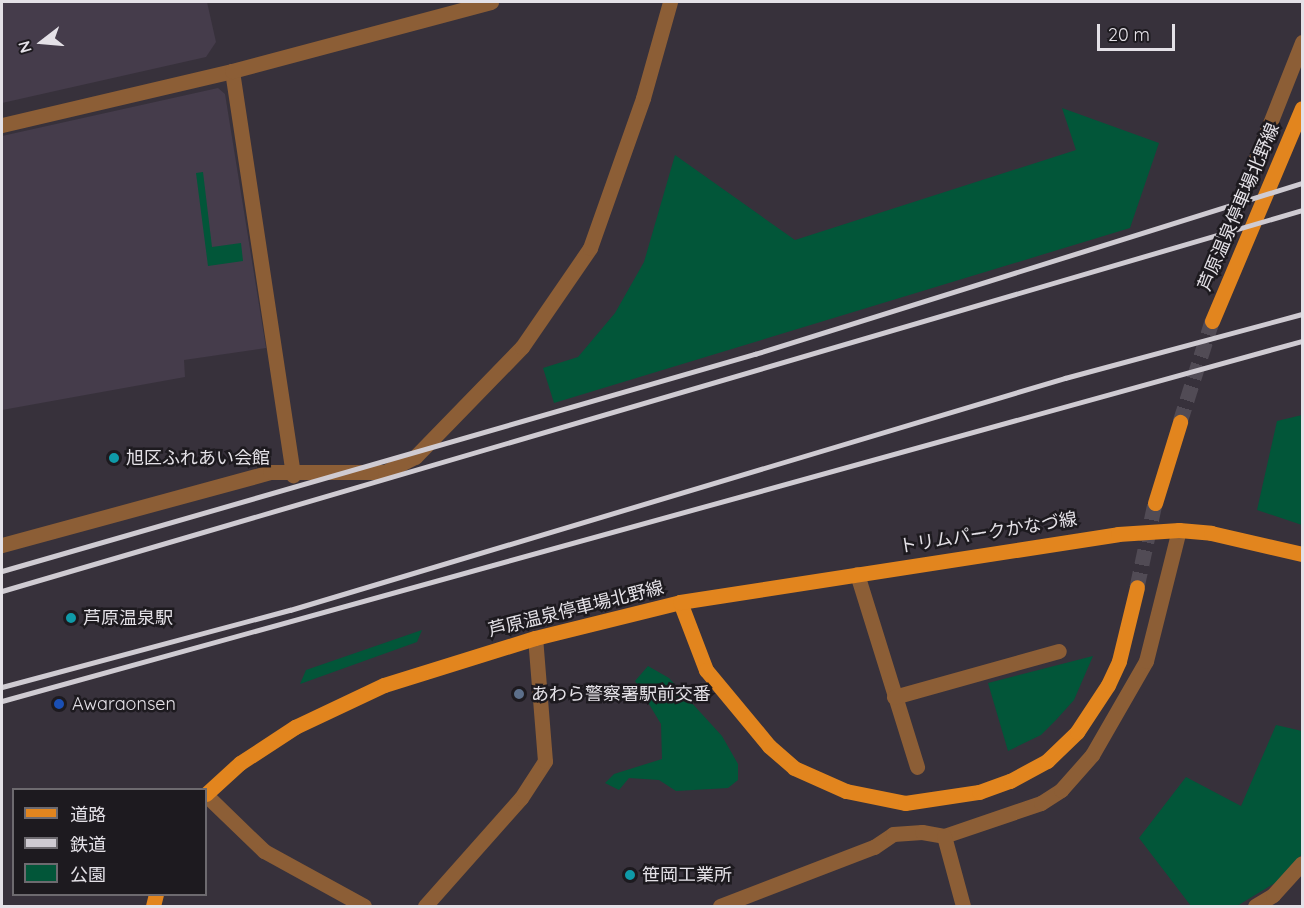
<!DOCTYPE html>
<meta charset="utf-8">
<style>
body{margin:0}
#map{position:relative;width:1304px;height:908px;overflow:hidden;background:#37313b;font-family:Quicksand,"Noto Sans JP",sans-serif}
div>[style]{position:absolute}
[style*='--x']{left:calc(var(--x)*1px);top:calc(var(--y)*1px);width:calc(var(--w)*1px);rotate:calc(var(--a)*1deg)}
.built>*{inset:0;background:#453c4b}
.green>*{inset:0;background:#025639}
.major-tunnel>*{height:15px;margin-top:-7.5px;transform-origin:0;background:repeating-linear-gradient(90deg,#514b55 0 15px,transparent 0 23px)}
.minor>*{height:15px;margin:-7.5px;padding:0 7.5px;transform-origin:7.5px;border-radius:7.5px;background:#8c5e36}
.major>*{height:15px;margin:-7.5px;padding:0 7.5px;transform-origin:7.5px;border-radius:7.5px;background:#e2851e}
.rail>*{height:4.5px;margin:-2.25px;padding:0 2.25px;transform-origin:2.25px;border-radius:2.25px;background:#cfcbd2}
.dots>*{width:16px;height:16px;translate:-50% -50%;box-sizing:border-box;border:3px solid #1d1a1f;border-radius:50%}
span{translate:-50% -50%;white-space:nowrap;text-align:center;line-height:1.15;-webkit-text-stroke:5px #1d1a1f;paint-order:stroke}
.street-label{font-size:18px;color:#e4e1e7}
.poi-label{font-size:18px;color:#e4e1e7}
.left{translate:0 -50%;text-align:left}
.frame{position:absolute;inset:0;border:3px solid #e4e1e7;pointer-events:none}
.legend{position:absolute;left:12px;top:788px;width:195px;height:108px;box-sizing:border-box;background:#1d1a1f;border:2px solid #6d6a6f;margin:0;padding:8px 10px;list-style:none;font-size:18px;color:#e4e1e7}
.legend li{display:flex;align-items:center;gap:12px;height:30px}
.legend b{width:30px;border:2px solid #6d6a6f}
.north{position:absolute;left:12px;top:12px;width:60px;height:60px;-webkit-text-stroke:4px #1d1a1f;paint-order:stroke;rotate:254deg;font-size:16px;font-weight:700;line-height:24px;text-align:center;color:#e4e1e7}
.north::after{content:'';display:block;margin:auto;width:21px;height:27px;background:#e4e1e7;clip-path:polygon(50% 0,100% 100%,50% 72%,0 100%)}
.scale{position:absolute;left:1097px;top:24px;width:78px;height:27px;box-sizing:border-box;border:3px solid #e4e1e7;border-top:0;padding-left:8px;font-size:18px;line-height:21px;white-space:nowrap;color:#e4e1e7;-webkit-text-stroke:4px #1d1a1f;paint-order:stroke}
</style>
<div id="map">
<div class="built">
<div style="clip-path:polygon(2px 2px,207px 2px,216px 42px,206px 57px,2px 103px)"></div>
<div style="clip-path:polygon(218px 88px,225px 94px,266px 348px,184px 360px,185px 377px,2px 410px,2px 136px)"></div>
</div>
<div class="green">
<div style="clip-path:polygon(1062px 108px,1159px 143px,1130px 228px,554px 403px,543px 368px,578px 357px,615px 313px,644px 262px,675px 155px,795px 240px,1076px 150px)"></div>
<div style="clip-path:polygon(203px 172px,212px 247px,241px 243px,243px 261px,208px 266px,196px 173px)"></div>
<div style="clip-path:polygon(1302px 415px,1302px 525px,1257px 510px,1277px 421px)"></div>
<div style="clip-path:polygon(422px 630px,417px 642px,300px 684px,306px 670px)"></div>
<div style="clip-path:polygon(1093px 656px,1074px 700px,1056px 720px,1041px 735px,1008px 751px,988px 683px)"></div>
<div style="clip-path:polygon(648px 666px,669px 678px,722px 736px,738px 764px,738px 780px,728px 788px,676px 791px,659px 780px,629px 778px,619px 790px,605px 783px,614px 774px,662px 759px,661px 724px,635px 681px)"></div>
<div style="clip-path:polygon(1276px 725px,1302px 731px,1302px 854px,1275px 883px,1237px 906px,1191px 906px,1139px 838px,1186px 777px,1241px 806px)"></div>
</div>
<div class="major-tunnel">
<div style="--x:1180;--y:422;--w:106;--a:-72.4"></div>
<div style="--x:1137;--y:587;--w:86;--a:-77.9"></div>
</div>
<div class="minor">
<div style="--x:232;--y:71;--w:409;--a:81.4"></div>
<div style="--x:2;--y:125;--w:236;--a:-13.2"></div>
<div style="--x:232;--y:71;--w:268;--a:-14.9"></div>
<div style="--x:1255;--y:161;--w:128;--a:-68.4"></div>
<div style="--x:2;--y:545;--w:278;--a:-15.2"></div>
<div style="--x:270;--y:472;--w:115;--a:0"></div>
<div style="--x:385;--y:472;--w:34;--a:-27"></div>
<div style="--x:415;--y:457;--w:153;--a:-45.8"></div>
<div style="--x:522;--y:347;--w:120;--a:-55.5"></div>
<div style="--x:590;--y:248;--w:159;--a:-70.5"></div>
<div style="--x:643;--y:98;--w:100;--a:-74.3"></div>
<div style="--x:857;--y:574;--w:202;--a:72.7"></div>
<div style="--x:894;--y:697;--w:171;--a:-15.6"></div>
<div style="--x:206;--y:795;--w:81;--a:44"></div>
<div style="--x:264;--y:851;--w:114;--a:28.8"></div>
<div style="--x:944;--y:836;--w:102;--a:-18.8"></div>
<div style="--x:1041;--y:803;--w:24;--a:-33"></div>
<div style="--x:1061;--y:790;--w:47;--a:-48.5"></div>
<div style="--x:1092;--y:755;--w:108;--a:-60.1"></div>
<div style="--x:1146;--y:661;--w:135;--a:-75.9"></div>
<div style="--x:425;--y:906;--w:144;--a:-48.4"></div>
<div style="--x:521;--y:798;--w:44;--a:-57"></div>
<div style="--x:545;--y:761;--w:123;--a:-94.6"></div>
<div style="--x:720;--y:906;--w:165;--a:-21"></div>
<div style="--x:874;--y:847;--w:23;--a:-34"></div>
<div style="--x:893;--y:834;--w:29;--a:-4"></div>
<div style="--x:922;--y:832;--w:22;--a:10"></div>
<div style="--x:944;--y:836;--w:73;--a:74.8"></div>
<div style="--x:1255;--y:906;--w:21;--a:-31"></div>
<div style="--x:1273;--y:895;--w:43;--a:-47.8"></div>
</div>
<div class="major">
<div style="--x:1212;--y:321;--w:231;--a:-67.1"></div>
<div style="--x:1155;--y:503;--w:85;--a:-72.8"></div>
<div style="--x:680;--y:602;--w:73;--a:69.1"></div>
<div style="--x:706;--y:670;--w:99;--a:50.3"></div>
<div style="--x:769;--y:746;--w:33;--a:41"></div>
<div style="--x:794;--y:768;--w:57;--a:23.9"></div>
<div style="--x:846;--y:791;--w:60;--a:11.5"></div>
<div style="--x:905;--y:803;--w:75;--a:-8.5"></div>
<div style="--x:979;--y:792;--w:33;--a:-20"></div>
<div style="--x:1010;--y:781;--w:42;--a:-28.4"></div>
<div style="--x:1047;--y:761;--w:42;--a:-44"></div>
<div style="--x:1077;--y:732;--w:56;--a:-56.6"></div>
<div style="--x:1108;--y:685;--w:26;--a:-65"></div>
<div style="--x:1119;--y:661;--w:76;--a:-76.3"></div>
<div style="--x:206;--y:794;--w:46;--a:-42.4"></div>
<div style="--x:240;--y:763;--w:66;--a:-33.2"></div>
<div style="--x:295;--y:727;--w:98;--a:-25.3"></div>
<div style="--x:384;--y:685;--w:158;--a:-17.3"></div>
<div style="--x:535;--y:638;--w:149;--a:-13.9"></div>
<div style="--x:680;--y:602;--w:443;--a:-8.8"></div>
<div style="--x:1118;--y:534;--w:61;--a:-3.8"></div>
<div style="--x:1179;--y:530;--w:32;--a:5"></div>
<div style="--x:1211;--y:533;--w:93;--a:13"></div>
<div style="--x:153;--y:906;--w:12;--a:-76"></div>
</div>
<div class="rail">
<div style="--x:2;--y:571;--w:784;--a:-16.08"></div>
<div style="--x:755;--y:354;--w:573;--a:-17.36"></div>
<div style="--x:2;--y:591;--w:1355;--a:-16.33"></div>
<div style="--x:2;--y:687;--w:298;--a:-15"></div>
<div style="--x:290;--y:610;--w:809;--a:-16.67"></div>
<div style="--x:1065;--y:378;--w:245;--a:-15.1"></div>
<div style="--x:2;--y:701;--w:1349;--a:-15.48"></div>
</div>
<div class="dots">
<div style="left:114px;top:458px;background:#0f9aa8"></div>
<div style="left:71px;top:618px;background:#0f9aa8"></div>
<div style="left:519px;top:694px;background:#5c6f8a"></div>
<div style="left:59px;top:704px;background:#1a4fb4"></div>
<div style="left:630px;top:875px;background:#0f9aa8"></div>
</div>
<div class="street-label">
<span style="left:1239px;top:207px;rotate:-67deg">芦原温泉停車場北野線</span>
<span style="left:988px;top:533px;rotate:-9deg">トリムパークかなづ線</span>
<span style="left:576px;top:609px;rotate:-14deg">芦原温泉停車場北野線</span>
</div>
<div class="poi-label">
<span class="left" style="left:126px;top:458px">旭区ふれあい会館</span>
<span class="left" style="left:83px;top:618px">芦原温泉駅</span>
<span class="left" style="left:531px;top:694px">あわら警察署駅前交番</span>
<span class="left" style="left:72px;top:704px">Awaraonsen</span>
<span class="left" style="left:642px;top:875px">笹岡工業所</span>
</div>
<div class="frame"></div>
<ul class="legend">
<li><b style="height:8px;background:#e2851e"></b>道路</li>
<li><b style="height:8px;background:#cfcbd2"></b>鉄道</li>
<li><b style="height:16px;background:#025639"></b>公園</li>
</ul>
<div class="north">N</div>
<div class="scale">20 m</div>
</div>
